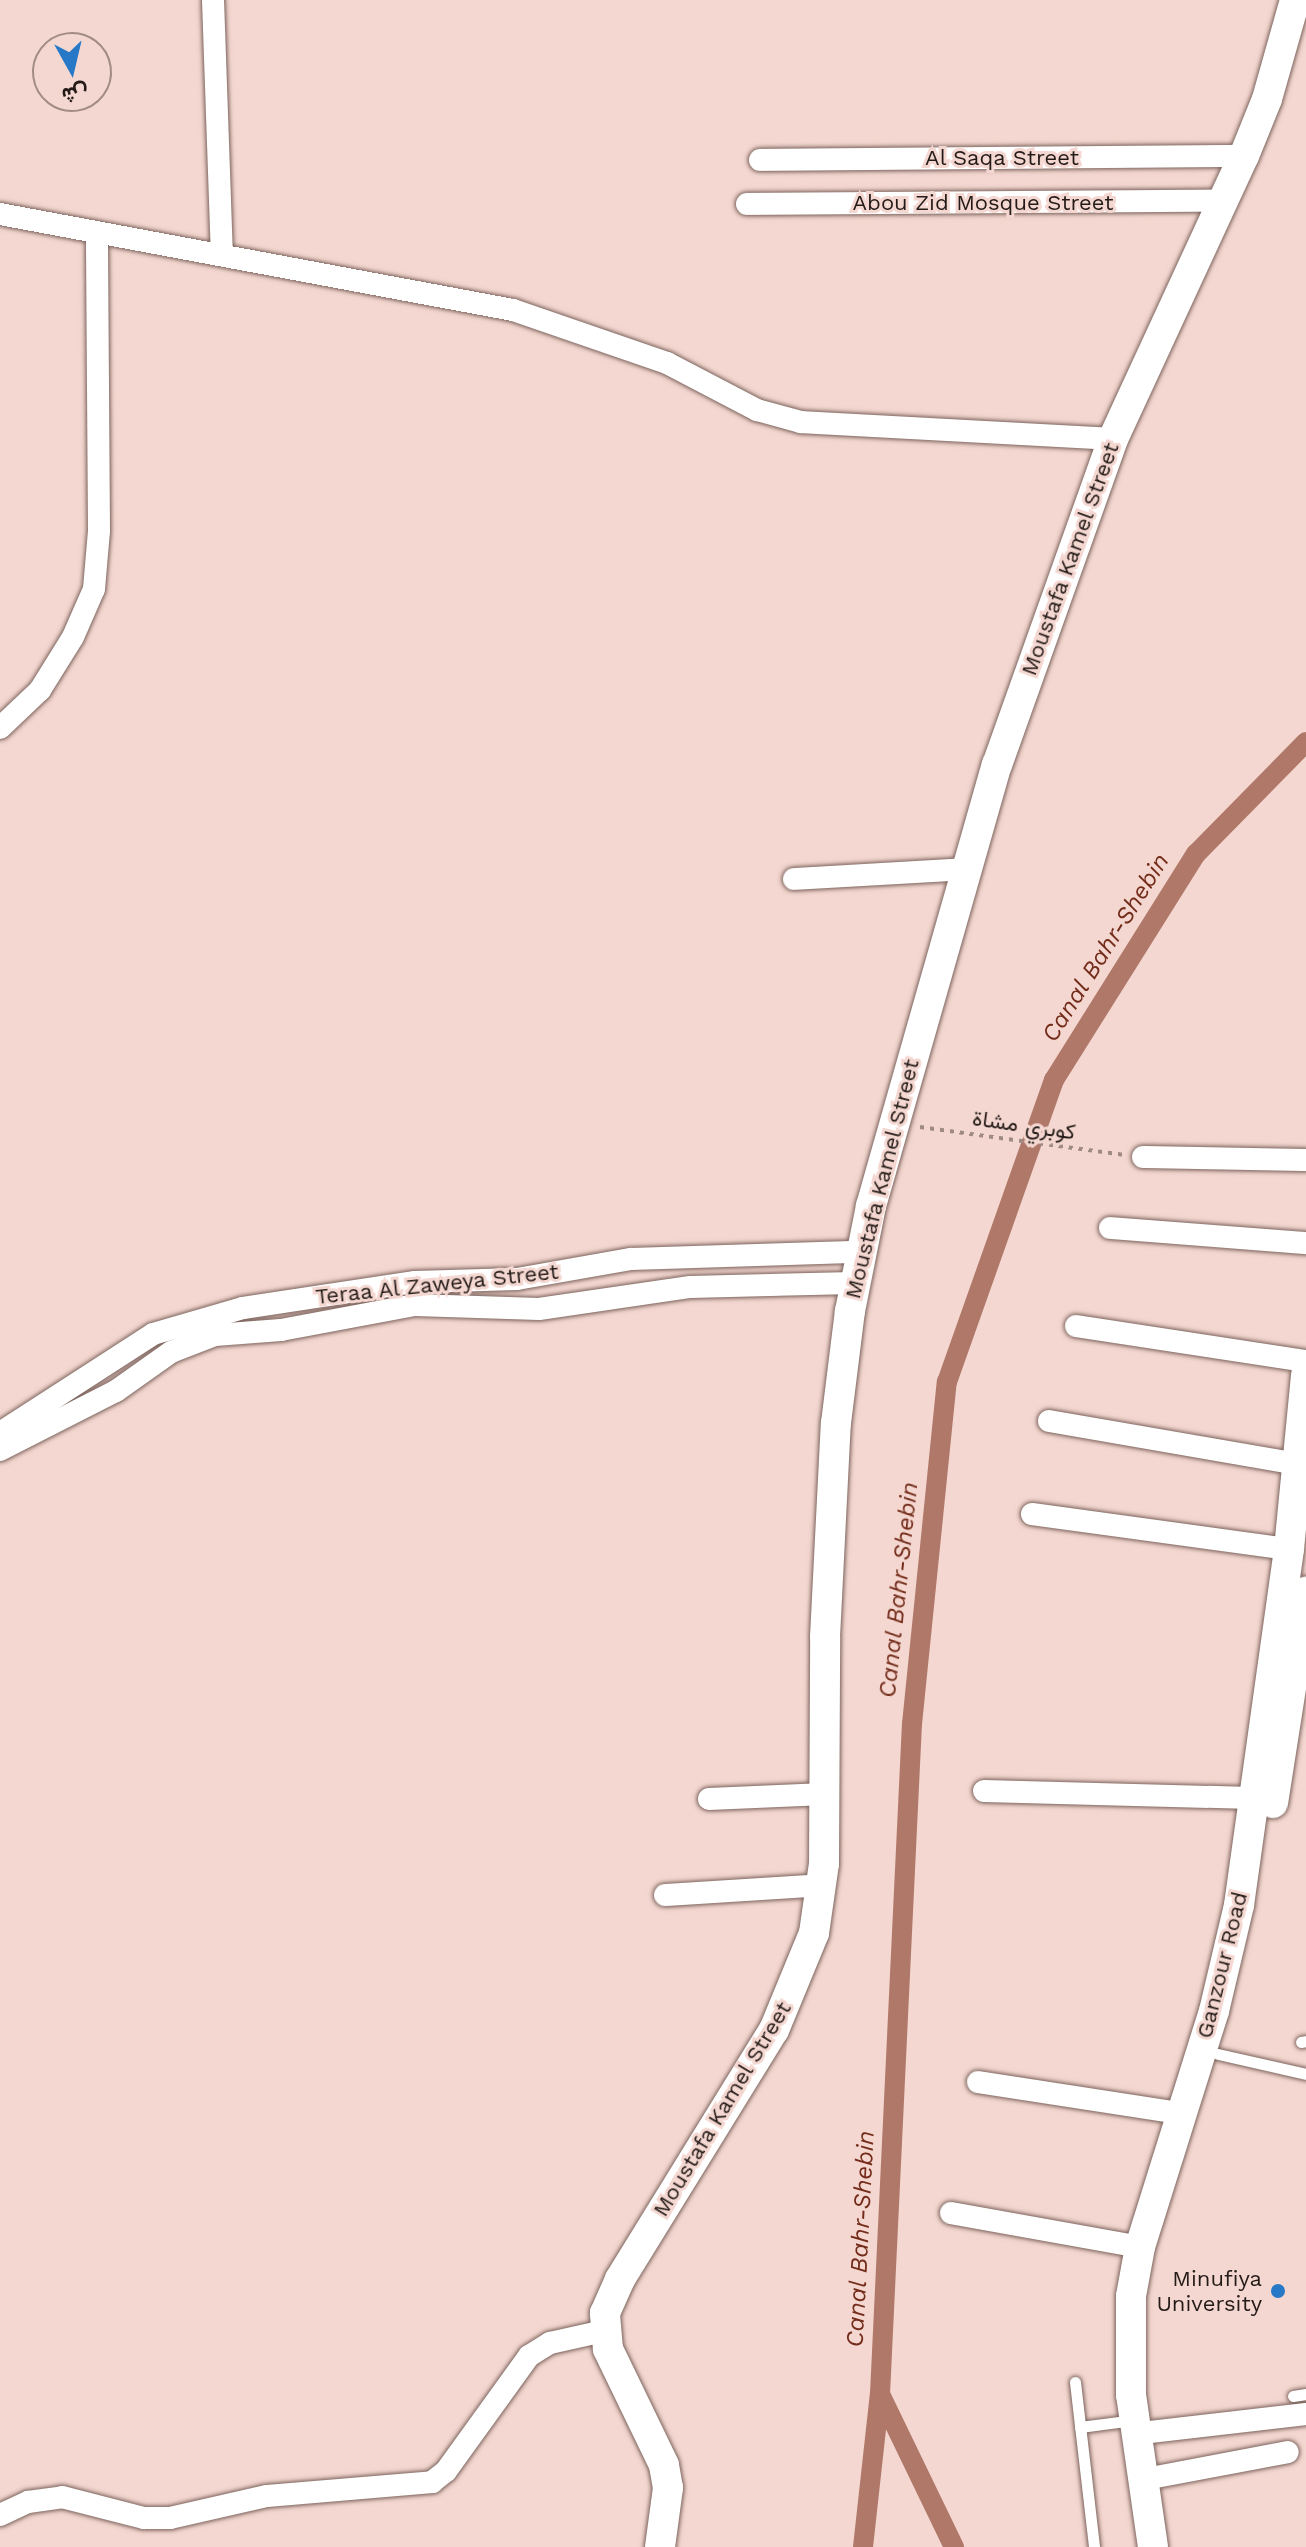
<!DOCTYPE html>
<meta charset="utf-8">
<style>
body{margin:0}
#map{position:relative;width:1306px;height:2547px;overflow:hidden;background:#f4d7d0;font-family:"Work Sans",Vazirmatn,sans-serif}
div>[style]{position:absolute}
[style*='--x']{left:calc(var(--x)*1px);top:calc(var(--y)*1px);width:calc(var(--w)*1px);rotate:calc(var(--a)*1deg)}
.canal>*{height:20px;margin:-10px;padding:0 10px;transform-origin:10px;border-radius:10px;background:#b07869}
.path>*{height:4px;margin-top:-2px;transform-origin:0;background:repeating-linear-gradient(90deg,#9f8a85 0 4px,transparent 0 10px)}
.roads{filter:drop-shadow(0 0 2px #7c645d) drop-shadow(0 0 2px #7c645d)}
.lane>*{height:11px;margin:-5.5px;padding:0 5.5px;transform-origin:5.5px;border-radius:5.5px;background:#fff}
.street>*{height:22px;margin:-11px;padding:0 11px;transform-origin:11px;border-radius:11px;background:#fff}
.secondary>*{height:30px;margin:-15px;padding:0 15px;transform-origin:15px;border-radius:15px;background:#fff}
.dots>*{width:22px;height:22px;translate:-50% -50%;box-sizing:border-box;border:4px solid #f4d7d0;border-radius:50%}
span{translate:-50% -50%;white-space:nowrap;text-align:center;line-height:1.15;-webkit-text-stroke:6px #f4d7d0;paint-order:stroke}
.street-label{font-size:22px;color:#241b18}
.poi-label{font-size:22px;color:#241b18}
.right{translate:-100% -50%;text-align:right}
.water-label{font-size:24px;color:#732c1a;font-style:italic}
.north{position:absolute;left:32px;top:32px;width:80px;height:80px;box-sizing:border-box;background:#f4d7d0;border:2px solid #a18c86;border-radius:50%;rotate:172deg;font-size:22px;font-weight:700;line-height:32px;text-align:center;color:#241b18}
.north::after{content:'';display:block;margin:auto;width:28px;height:36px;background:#2779c8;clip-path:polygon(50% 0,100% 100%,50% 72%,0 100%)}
</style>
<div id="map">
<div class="canal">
<div style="--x:880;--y:2394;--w:170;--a:64.2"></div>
<div style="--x:863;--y:2547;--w:154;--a:-83.7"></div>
<div style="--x:880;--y:2394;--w:671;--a:-87.27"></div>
<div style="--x:912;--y:1724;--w:344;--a:-84.2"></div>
<div style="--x:947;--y:1382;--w:320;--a:-70.5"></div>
<div style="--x:1054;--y:1080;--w:267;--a:-57.9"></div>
<div style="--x:1196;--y:854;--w:157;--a:-45.5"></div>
</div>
<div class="path">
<div style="--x:920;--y:1127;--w:207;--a:7.8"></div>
</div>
<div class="roads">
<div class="lane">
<div style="--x:1301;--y:2042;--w:5;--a:-11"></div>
<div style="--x:1218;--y:2054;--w:90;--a:12.8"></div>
<div style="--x:1075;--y:2382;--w:166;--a:83.4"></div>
<div style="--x:1293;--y:2396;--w:13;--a:-9"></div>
<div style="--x:1080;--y:2427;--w:53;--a:-7.5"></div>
</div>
<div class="street">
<div style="--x:213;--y:0;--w:253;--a:88"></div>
<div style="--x:760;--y:160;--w:484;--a:-0.5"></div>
<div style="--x:747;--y:204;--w:473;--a:-0.4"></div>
<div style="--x:0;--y:214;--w:522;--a:10.6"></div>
<div style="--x:513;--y:310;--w:163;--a:19"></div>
<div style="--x:667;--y:363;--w:102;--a:27.6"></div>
<div style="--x:757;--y:410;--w:46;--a:15.3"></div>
<div style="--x:801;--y:422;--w:312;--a:3.1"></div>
<div style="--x:0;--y:728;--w:55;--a:-43.5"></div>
<div style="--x:40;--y:690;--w:62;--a:-58.1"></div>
<div style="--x:73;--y:637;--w:52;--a:-66.4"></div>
<div style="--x:94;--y:589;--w:58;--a:-85.1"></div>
<div style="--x:99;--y:531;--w:298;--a:-90.4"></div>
<div style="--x:794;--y:879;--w:172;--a:-3.3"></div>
<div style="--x:1143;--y:1157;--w:163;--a:1.1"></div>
<div style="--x:1110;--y:1228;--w:197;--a:4.4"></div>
<div style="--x:1076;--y:1326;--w:233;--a:8.7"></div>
<div style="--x:1049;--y:1421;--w:253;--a:9.8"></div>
<div style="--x:0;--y:1433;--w:182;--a:-32.9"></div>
<div style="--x:153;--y:1334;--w:94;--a:-16.1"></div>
<div style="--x:243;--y:1308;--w:174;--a:-8.6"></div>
<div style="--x:415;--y:1282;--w:102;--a:-1.7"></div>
<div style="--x:517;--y:1279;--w:116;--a:-10"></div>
<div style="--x:631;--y:1259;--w:228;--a:-1.8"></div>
<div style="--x:0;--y:1450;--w:130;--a:-27"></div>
<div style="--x:116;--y:1391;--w:67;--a:-35.3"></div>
<div style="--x:171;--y:1352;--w:47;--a:-21.1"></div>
<div style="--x:215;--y:1335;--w:66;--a:-4.3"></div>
<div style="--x:281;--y:1330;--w:136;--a:-10.6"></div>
<div style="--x:415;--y:1305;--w:124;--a:1.8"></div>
<div style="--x:539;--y:1309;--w:153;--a:-8.3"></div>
<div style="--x:690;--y:1287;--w:164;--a:-1.4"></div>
<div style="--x:1032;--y:1514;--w:259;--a:7.8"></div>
<div style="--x:984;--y:1791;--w:269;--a:1.5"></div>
<div style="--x:709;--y:1799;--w:116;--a:-2.5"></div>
<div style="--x:665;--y:1895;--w:157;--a:-3.6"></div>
<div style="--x:978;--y:2082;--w:203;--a:8.8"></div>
<div style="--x:951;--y:2213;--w:192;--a:10.2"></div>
<div style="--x:1150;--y:2432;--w:157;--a:-6.6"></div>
<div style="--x:1156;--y:2477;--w:134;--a:-10.7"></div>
<div style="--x:0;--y:2515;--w:31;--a:-25"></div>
<div style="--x:28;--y:2502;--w:34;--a:-8"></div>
<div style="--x:62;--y:2497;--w:85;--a:14.4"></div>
<div style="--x:144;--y:2518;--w:26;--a:0"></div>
<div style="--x:170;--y:2518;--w:99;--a:-12.8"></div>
<div style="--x:267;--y:2496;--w:166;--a:-4.8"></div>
<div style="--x:432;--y:2482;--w:18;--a:-38"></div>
<div style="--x:446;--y:2471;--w:142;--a:-54.2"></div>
<div style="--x:529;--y:2356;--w:25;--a:-32"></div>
<div style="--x:550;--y:2343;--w:55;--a:-12.5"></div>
</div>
<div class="secondary">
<div style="--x:1273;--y:1803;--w:214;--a:-81.1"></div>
<div style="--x:660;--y:2547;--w:60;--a:-82.3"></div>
<div style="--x:668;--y:2488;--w:23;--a:-100"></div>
<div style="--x:664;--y:2465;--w:129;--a:-115.8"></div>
<div style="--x:608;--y:2349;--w:36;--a:-95"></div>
<div style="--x:605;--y:2313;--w:37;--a:-66"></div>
<div style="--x:620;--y:2279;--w:293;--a:-58.3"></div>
<div style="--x:774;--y:2030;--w:105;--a:-67.6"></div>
<div style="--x:814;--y:1933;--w:70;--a:-81.8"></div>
<div style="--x:824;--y:1864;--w:227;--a:-89.7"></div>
<div style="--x:825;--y:1637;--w:214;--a:-87.1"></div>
<div style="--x:836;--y:1423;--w:113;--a:-82.9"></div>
<div style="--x:850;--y:1311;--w:107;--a:-78.7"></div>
<div style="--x:871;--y:1206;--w:459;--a:-74.1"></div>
<div style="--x:997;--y:765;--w:346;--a:-70.4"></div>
<div style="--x:1113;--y:439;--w:312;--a:-65.2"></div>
<div style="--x:1244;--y:156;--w:61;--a:-68"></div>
<div style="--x:1267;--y:99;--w:103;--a:-74.2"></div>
<div style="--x:1153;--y:2547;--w:154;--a:-98.2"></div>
<div style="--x:1131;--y:2395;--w:99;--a:-90"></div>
<div style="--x:1131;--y:2296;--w:50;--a:-79.6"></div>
<div style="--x:1140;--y:2247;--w:247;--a:-72.6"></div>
<div style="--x:1214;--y:2011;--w:109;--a:-76.7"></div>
<div style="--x:1239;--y:1905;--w:359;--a:-82"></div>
<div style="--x:1289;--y:1549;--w:175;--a:-84.4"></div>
</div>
</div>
<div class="dots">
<div style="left:1278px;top:2291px;background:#2779c8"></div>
</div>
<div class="street-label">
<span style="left:1002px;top:158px">Al Saqa Street</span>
<span style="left:983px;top:203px">Abou Zid Mosque Street</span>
<span style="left:1070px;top:559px;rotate:-70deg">Moustafa Kamel Street</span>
<span style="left:1024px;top:1125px;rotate:8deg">كوبري مشاة</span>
<span style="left:882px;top:1179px;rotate:-76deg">Moustafa Kamel Street</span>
<span style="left:437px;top:1284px;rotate:-6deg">Teraa Al Zaweya Street</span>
<span style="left:1222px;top:1965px;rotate:-76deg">Ganzour Road</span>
<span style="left:722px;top:2109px;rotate:-59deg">Moustafa Kamel Street</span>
</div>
<div class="poi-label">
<span class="right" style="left:1262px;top:2291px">Minufiya<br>University</span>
</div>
<div class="water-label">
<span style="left:1106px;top:948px;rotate:-58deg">Canal Bahr-Shebin</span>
<span style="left:899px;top:1590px;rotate:-84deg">Canal Bahr-Shebin</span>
<span style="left:861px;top:2239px;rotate:-87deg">Canal Bahr-Shebin</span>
</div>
<div class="north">ش</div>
</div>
